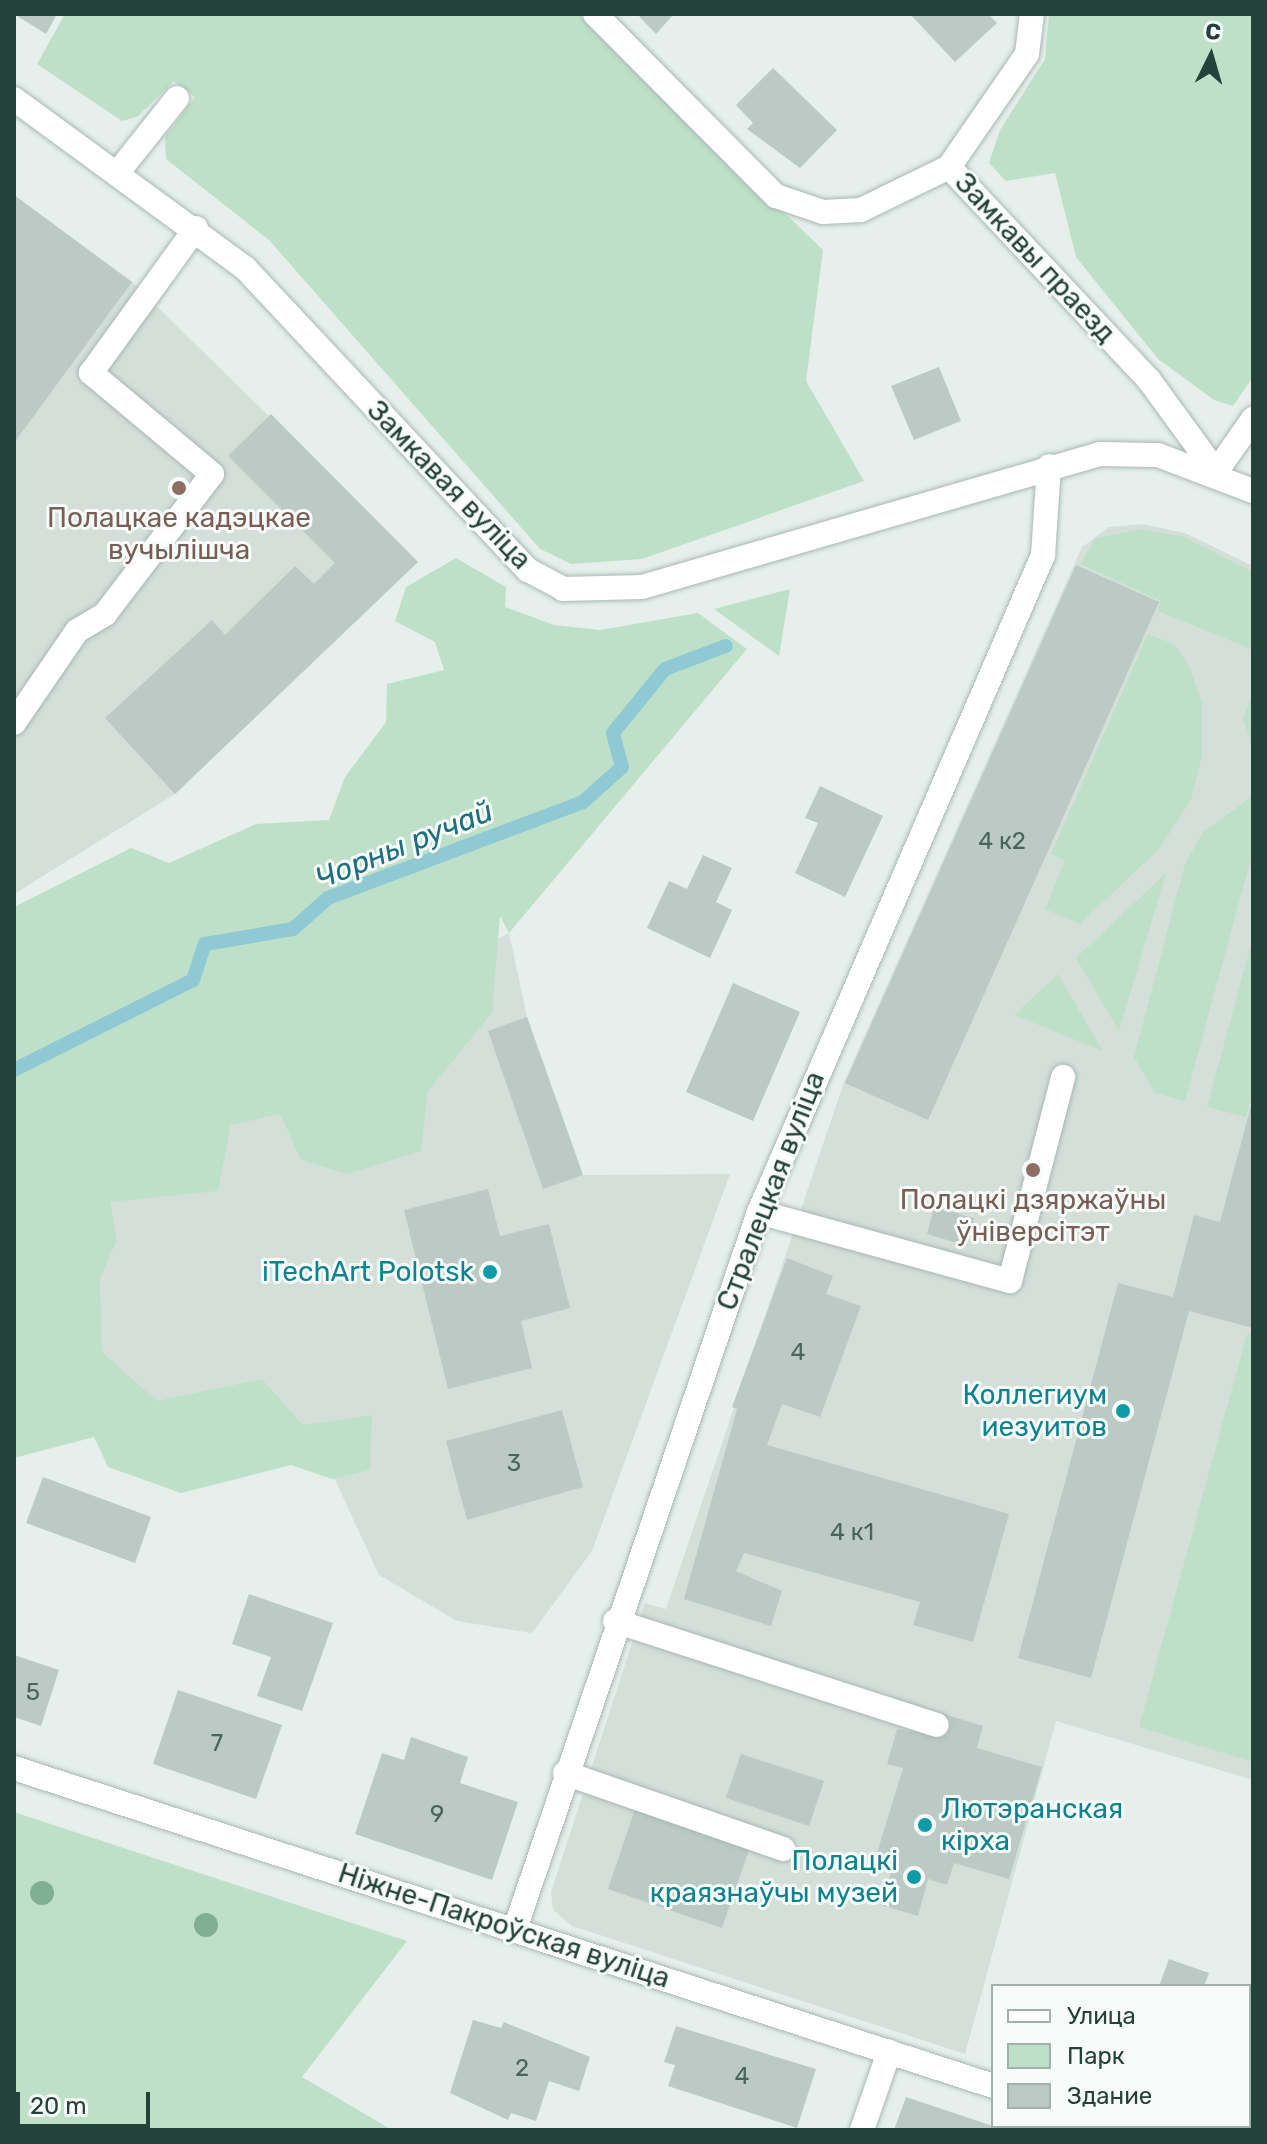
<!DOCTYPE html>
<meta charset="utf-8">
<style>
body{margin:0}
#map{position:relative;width:1267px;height:2144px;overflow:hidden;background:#e6efeb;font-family:Rubik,sans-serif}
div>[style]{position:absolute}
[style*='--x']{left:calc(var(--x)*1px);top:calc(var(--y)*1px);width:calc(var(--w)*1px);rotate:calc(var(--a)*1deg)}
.built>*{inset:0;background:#d4dfda}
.green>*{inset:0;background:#bfe0c8}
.stream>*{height:14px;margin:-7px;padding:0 7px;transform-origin:7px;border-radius:7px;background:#8ec9d4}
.building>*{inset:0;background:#bbcac4}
.roads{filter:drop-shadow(0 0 2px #a8b8b2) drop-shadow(0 0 2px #a8b8b2)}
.service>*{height:24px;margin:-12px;padding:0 12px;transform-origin:12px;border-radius:12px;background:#fff}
.minor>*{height:24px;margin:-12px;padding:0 12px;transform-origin:12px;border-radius:12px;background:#fff}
.trees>*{width:24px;height:24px;margin:-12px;border-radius:50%;background:#80af93}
.dots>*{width:22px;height:22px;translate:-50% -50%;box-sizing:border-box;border:4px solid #f7fbf9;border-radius:50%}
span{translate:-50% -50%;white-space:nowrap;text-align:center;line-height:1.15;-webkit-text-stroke:6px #f7fbf9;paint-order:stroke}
.number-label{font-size:24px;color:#4a645c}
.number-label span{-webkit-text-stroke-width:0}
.street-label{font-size:28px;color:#24423a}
.education-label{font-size:28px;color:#785e54}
.culture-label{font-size:28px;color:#0d838f}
.right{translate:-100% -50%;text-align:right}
.left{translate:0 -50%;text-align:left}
.water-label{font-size:30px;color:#1c6f80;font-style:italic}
.frame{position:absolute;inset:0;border:16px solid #24423a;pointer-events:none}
.legend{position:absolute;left:991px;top:1984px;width:260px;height:144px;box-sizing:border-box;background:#f7fbf9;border:2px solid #a3b1ad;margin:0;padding:10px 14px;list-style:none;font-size:24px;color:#24423a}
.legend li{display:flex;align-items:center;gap:16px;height:40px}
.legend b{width:40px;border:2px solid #a3b1ad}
.north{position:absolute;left:1171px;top:16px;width:80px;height:80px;-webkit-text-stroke:6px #f7fbf9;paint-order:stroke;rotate:5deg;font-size:22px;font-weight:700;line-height:32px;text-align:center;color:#24423a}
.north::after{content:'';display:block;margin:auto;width:28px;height:36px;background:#24423a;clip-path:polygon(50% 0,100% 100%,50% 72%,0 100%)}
.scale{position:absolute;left:16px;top:2092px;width:134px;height:36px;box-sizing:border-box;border:4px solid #24423a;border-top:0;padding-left:10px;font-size:24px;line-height:28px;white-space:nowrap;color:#24423a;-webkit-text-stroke:6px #f7fbf9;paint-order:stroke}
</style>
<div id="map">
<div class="built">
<div style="clip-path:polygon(14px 195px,132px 282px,418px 562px,175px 794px,14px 894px)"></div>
<div style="clip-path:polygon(1143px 524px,1185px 533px,1253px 566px,1253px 1780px,1056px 1721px,965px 2054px,572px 1926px,553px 1910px,551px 1892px,645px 1603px,666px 1609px,844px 1082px,1082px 547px,1109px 527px)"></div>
<div style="clip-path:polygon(509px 933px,527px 1017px,583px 1175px,730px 1174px,592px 1551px,532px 1633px,457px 1621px,379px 1575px,331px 1471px,14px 1410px,14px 1199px)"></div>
</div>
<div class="green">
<div style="clip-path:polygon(65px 14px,578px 14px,823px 250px,806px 381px,864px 481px,642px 559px,571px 564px,540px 549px,269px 240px,166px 159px,165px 137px,195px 97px,174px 81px,137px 117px,122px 121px,37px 64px)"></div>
<div style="clip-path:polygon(1049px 14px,1253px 14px,1253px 377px,1233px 406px,1214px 400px,1158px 359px,1076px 257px,1055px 173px,1006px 181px,989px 163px,1000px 130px,1045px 59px)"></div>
<div style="clip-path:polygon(1143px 529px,1184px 537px,1253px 572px,1253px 650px,1158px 611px,1161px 601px,1080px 564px,1096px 538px)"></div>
<div style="clip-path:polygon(456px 558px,506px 587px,505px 607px,554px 625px,600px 630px,698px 613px,747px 649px,509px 933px,500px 916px,492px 1013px,428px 1091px,421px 1151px,347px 1174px,301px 1160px,280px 1114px,231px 1125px,218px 1191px,110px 1202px,117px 1240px,100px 1279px,102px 1352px,157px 1401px,262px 1379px,303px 1425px,372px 1415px,370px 1470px,332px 1479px,291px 1465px,181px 1493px,108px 1467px,94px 1437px,14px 1458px,14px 907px,131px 848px,169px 863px,256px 824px,329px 820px,345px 777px,386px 722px,387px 684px,444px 670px,435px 642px,395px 621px,406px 587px)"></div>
<div style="clip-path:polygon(790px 589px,779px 656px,714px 609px)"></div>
<div style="clip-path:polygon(1148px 634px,1174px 644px,1189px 665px,1202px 703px,1202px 756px,1191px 800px,1159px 849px,1080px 924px,1045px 909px,1065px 860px,1051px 854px)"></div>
<div style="clip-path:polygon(1253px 693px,1253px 746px,1243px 719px)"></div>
<div style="clip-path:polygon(1253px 796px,1253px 851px,1185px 1101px,1155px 1093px,1134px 1057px,1185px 864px,1203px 832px)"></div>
<div style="clip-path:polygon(1166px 873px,1119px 1031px,1076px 958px)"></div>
<div style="clip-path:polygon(1253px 937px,1253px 1089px,1246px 1117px,1207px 1107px)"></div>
<div style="clip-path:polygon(1058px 974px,1103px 1051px,1014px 1015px)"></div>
<div style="clip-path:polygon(1247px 1334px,1253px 1335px,1253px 1762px,1139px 1727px)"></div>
<div style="clip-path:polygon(14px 1812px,407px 1941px,302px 2077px,392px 2130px,14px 2130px)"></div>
</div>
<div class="stream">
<div style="--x:14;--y:1070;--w:200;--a:-26.7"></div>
<div style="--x:193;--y:980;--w:38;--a:-72"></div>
<div style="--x:205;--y:944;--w:89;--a:-9.7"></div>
<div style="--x:293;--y:929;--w:47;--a:-41.5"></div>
<div style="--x:328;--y:898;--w:272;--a:-20.6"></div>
<div style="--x:583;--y:802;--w:52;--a:-41.9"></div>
<div style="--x:622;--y:767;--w:35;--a:-105"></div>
<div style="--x:613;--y:733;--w:82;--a:-50.9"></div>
<div style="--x:665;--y:669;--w:65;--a:-20.7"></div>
</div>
<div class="building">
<div style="clip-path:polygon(14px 14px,57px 14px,46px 34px)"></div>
<div style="clip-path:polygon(637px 14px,674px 14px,656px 34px)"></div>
<div style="clip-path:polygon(910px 14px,988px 14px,997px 23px,955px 62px)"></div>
<div style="clip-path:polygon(773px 68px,837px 130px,800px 168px,747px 129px,753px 123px,736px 105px)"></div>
<div style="clip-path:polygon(14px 195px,132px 282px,14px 443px)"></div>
<div style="clip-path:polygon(939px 367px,961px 421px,914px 440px,891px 386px)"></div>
<div style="clip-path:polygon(271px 414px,418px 562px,175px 794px,105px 718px,212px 620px,225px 635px,295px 566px,314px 584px,335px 563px,228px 456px)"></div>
<div style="clip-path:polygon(1076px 565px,1159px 602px,928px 1120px,845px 1083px)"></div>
<div style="clip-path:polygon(820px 786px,883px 816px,845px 897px,795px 873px,818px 823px,805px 818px)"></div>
<div style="clip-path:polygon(703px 855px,732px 868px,716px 902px,732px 910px,710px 958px,647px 928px,669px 881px,687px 889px)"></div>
<div style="clip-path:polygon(733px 983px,800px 1012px,753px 1121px,686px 1092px)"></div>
<div style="clip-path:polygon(527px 1017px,583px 1175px,543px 1189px,488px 1031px)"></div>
<div style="clip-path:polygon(1252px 1102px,1253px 1328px,1189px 1311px,1091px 1678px,1018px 1658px,1118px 1283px,1173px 1297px,1194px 1215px,1220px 1222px)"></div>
<div style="clip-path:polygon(488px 1189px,500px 1236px,549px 1224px,570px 1308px,521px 1321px,532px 1368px,448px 1389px,404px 1210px)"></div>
<div style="clip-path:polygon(934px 1207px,974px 1218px,967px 1246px,927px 1234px)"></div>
<div style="clip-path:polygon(787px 1258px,833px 1276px,826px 1294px,861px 1306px,820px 1417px,782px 1404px,767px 1445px,1009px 1514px,973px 1642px,913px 1625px,920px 1602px,744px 1553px,736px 1571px,782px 1591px,771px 1626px,684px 1599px,737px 1409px,732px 1407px)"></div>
<div style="clip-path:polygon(562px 1410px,583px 1487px,467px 1520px,446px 1441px)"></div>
<div style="clip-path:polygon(43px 1477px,151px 1517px,135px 1563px,26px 1523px)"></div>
<div style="clip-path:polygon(249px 1594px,333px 1623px,302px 1711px,257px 1696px,271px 1657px,232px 1644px)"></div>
<div style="clip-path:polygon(14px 1655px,59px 1670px,41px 1726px,14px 1717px)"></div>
<div style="clip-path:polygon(178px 1690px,282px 1725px,256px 1799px,153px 1764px)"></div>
<div style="clip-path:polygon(941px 1713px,983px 1726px,977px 1748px,1042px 1767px,1009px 1879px,954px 1863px,947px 1885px,928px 1879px,918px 1916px,881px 1905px,892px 1869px,874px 1863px,903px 1768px,887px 1764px,897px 1729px,934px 1735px)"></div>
<div style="clip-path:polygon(411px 1737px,468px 1757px,460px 1783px,518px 1802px,492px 1880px,355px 1834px,382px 1753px,404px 1760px)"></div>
<div style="clip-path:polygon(741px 1754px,824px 1781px,809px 1826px,726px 1798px)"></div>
<div style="clip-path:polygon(635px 1809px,750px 1847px,722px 1928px,608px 1889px)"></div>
<div style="clip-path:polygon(1169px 1959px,1209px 1973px,1204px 1986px,1159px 1986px)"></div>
<div style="clip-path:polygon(1249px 2012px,1253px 2013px,1249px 2066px)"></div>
<div style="clip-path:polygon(473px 2020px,501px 2028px,504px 2022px,590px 2057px,579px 2091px,549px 2081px,536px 2121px,511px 2113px,508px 2120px,450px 2093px)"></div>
<div style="clip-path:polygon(676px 2026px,816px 2069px,797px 2128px,668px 2086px,675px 2065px,664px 2062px)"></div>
<div style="clip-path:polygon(906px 2097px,1002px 2129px,1002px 2130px,894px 2130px)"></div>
</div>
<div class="roads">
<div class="service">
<div style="--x:949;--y:167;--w:137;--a:-55.4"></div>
<div style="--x:1027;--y:54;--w:40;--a:-82.9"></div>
<div style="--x:119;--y:171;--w:93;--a:-51.5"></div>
<div style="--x:14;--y:723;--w:112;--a:-55.6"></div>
<div style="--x:77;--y:631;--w:33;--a:-31"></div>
<div style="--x:105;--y:614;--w:176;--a:-52.6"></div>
<div style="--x:212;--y:474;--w:158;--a:-140.1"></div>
<div style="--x:91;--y:373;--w:179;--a:-54.1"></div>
<div style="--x:759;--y:1212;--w:260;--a:15.4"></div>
<div style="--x:1010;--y:1281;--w:211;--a:-75.4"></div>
<div style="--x:615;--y:1621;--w:338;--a:17.9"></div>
<div style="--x:565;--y:1773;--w:231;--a:19.2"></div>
<div style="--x:862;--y:2130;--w:83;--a:-70.9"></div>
</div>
<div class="minor">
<div style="--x:595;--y:14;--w:257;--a:45.2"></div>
<div style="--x:776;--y:196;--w:50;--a:18.8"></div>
<div style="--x:823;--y:212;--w:38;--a:-3"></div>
<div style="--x:861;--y:210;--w:98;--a:-26"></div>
<div style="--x:949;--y:167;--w:292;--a:46.8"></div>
<div style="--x:1149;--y:380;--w:114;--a:53.9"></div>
<div style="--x:14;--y:99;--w:286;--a:36.2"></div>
<div style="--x:245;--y:268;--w:414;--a:46.9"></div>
<div style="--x:528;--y:570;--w:40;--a:28"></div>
<div style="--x:563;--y:589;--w:79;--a:-1.5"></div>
<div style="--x:642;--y:587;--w:477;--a:-16.2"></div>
<div style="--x:1100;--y:454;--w:58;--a:1"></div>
<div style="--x:1158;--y:455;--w:102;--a:20.8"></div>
<div style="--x:1216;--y:472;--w:65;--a:-55.1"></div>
<div style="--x:14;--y:1768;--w:1029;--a:17.99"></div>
<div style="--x:515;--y:1929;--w:757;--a:-71.21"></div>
<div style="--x:759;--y:1212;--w:716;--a:-66.62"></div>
<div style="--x:1043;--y:555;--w:89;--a:-86.1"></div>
<div style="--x:1113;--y:2126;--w:13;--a:18"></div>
</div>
</div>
<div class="trees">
<div style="left:42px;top:1893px"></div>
<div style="left:206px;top:1925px"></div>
</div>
<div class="dots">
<div style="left:179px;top:488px;background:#8d6e63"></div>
<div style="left:1033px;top:1170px;background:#8d6e63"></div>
<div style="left:490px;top:1272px;background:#0f9aa8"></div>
<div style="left:1123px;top:1411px;background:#0f9aa8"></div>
<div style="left:925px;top:1825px;background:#0f9aa8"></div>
<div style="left:914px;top:1877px;background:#0f9aa8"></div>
</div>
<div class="number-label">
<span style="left:1002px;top:842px">4 к2</span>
<span style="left:798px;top:1353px">4</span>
<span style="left:514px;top:1464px">3</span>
<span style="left:852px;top:1533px">4 к1</span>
<span style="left:33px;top:1693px">5</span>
<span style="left:217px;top:1744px">7</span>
<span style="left:437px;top:1815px">9</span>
<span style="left:522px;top:2069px">2</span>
<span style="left:742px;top:2077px">4</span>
</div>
<div class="street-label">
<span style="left:1035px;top:258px;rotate:47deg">Замкавы праезд</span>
<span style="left:449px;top:485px;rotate:46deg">Замкавая вуліца</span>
<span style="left:771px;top:1191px;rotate:-69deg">Стралецкая вуліца</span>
<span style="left:504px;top:1926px;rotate:18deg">Ніжне-Пакроўская вуліца</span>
</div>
<div class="education-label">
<span style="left:179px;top:534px">Полацкае кадэцкае<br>вучылішча</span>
<span style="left:1033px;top:1216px">Полацкі дзяржаўны<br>ўніверсітэт</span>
</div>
<div class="culture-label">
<span class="right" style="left:474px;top:1272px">iTechArt Polotsk</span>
<span class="right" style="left:1107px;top:1411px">Коллегиум<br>иезуитов</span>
<span class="left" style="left:941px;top:1825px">Лютэранская<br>кірха</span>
<span class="right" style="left:898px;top:1877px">Полацкі<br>краязнаўчы музей</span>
</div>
<div class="water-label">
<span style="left:404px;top:845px;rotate:-22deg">Чорны ручай</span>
</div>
<div class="frame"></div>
<ul class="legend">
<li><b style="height:10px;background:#fff"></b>Улица</li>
<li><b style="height:22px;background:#bfe0c8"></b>Парк</li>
<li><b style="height:22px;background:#bbcac4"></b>Здание</li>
</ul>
<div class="north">С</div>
<div class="scale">20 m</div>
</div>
